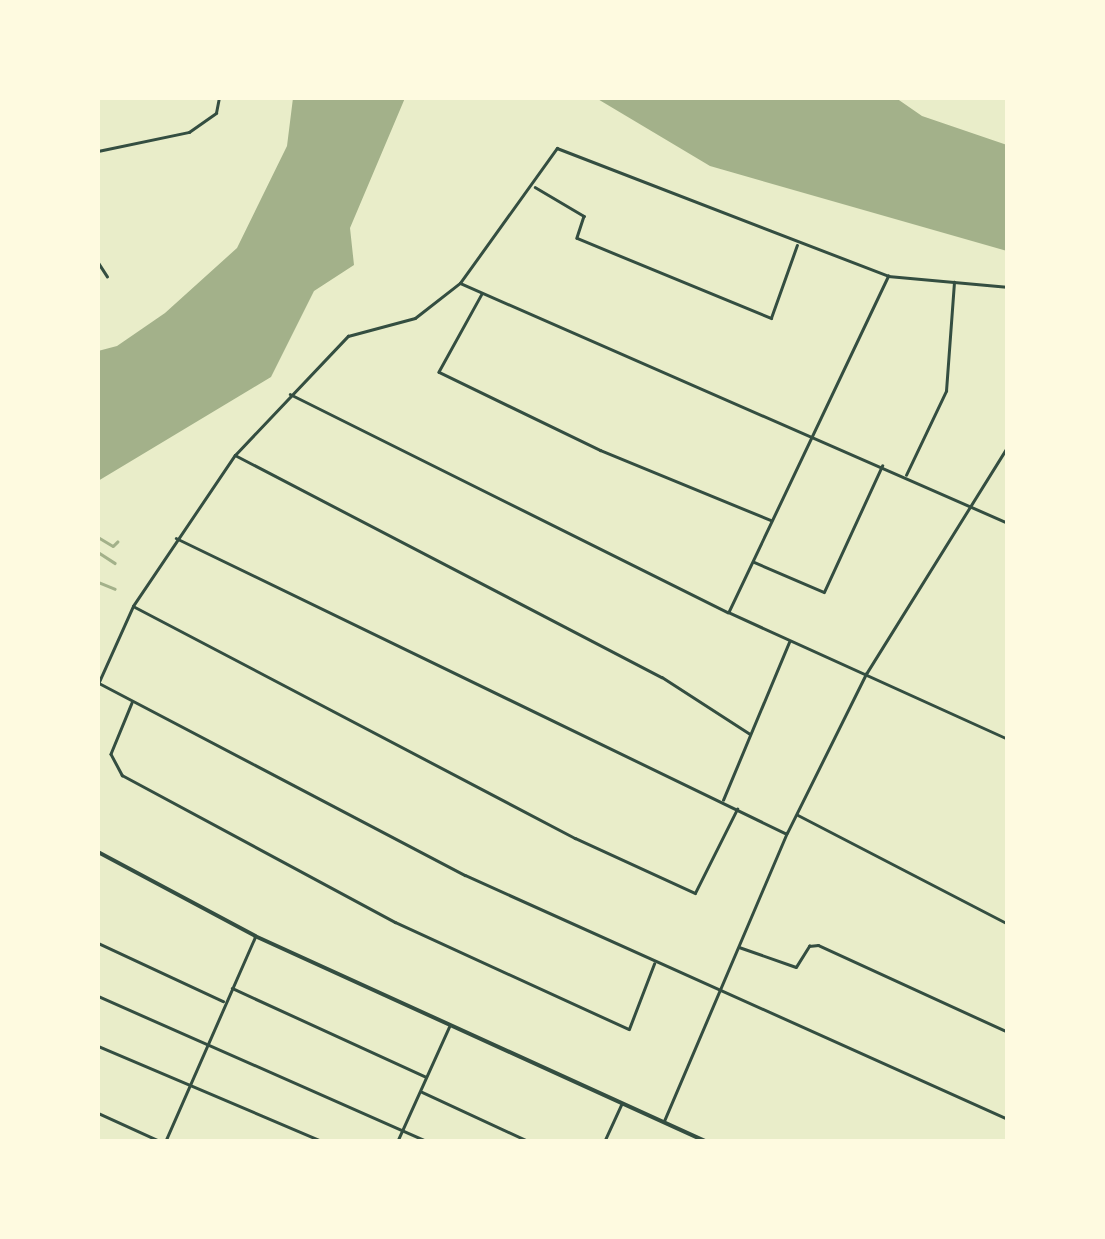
<!DOCTYPE html>
<style>
body{margin:0}
#map{position:relative;width:1105px;height:1239px;overflow:hidden;background:#e9edc9;font-family:"Work Sans",sans-serif}
div>[style]{position:absolute}
[style*='--x']{left:calc(var(--x)*1px);top:calc(var(--y)*1px);width:calc(var(--w)*1px);rotate:calc(var(--a)*1deg)}
.water>*{inset:0;background:#a3b18a}
.stream>*{height:2.5px;margin:-1.25px;padding:0 1.25px;transform-origin:1.25px;border-radius:1.25px;background:#a3b18a}
.minor>*{height:2.5px;margin:-1.25px;padding:0 1.25px;transform-origin:1.25px;border-radius:1.25px;background:#344e41}
.tertiary>*{height:4px;margin:-2px;padding:0 2px;transform-origin:2px;border-radius:2px;background:#344e41}
span{translate:-50% -50%;white-space:nowrap;text-align:center;line-height:1.15;-webkit-text-stroke:10px #fefae0;paint-order:stroke}
.frame{position:absolute;inset:0;border:100px solid #fefae0;pointer-events:none}
</style>
<div id="map">
<div class="water">
<div style="clip-path:polygon(293px 98px,405px 98px,350px 228px,354px 265px,314px 291px,271px 377px,98px 481px,98px 351px,117px 346px,165px 313px,237px 248px,287px 146px)"></div>
<div style="clip-path:polygon(596px 98px,896px 98px,922px 116px,1007px 145px,1007px 251px,710px 166px)"></div>
</div>
<div class="stream">
<div style="--x:98;--y:537;--w:17;--a:31"></div>
<div style="--x:113;--y:546;--w:6;--a:-45"></div>
<div style="--x:98;--y:552;--w:20;--a:33"></div>
<div style="--x:98;--y:582;--w:18;--a:22"></div>
</div>
<div class="minor">
<div style="--x:98;--y:151;--w:93;--a:-11.8"></div>
<div style="--x:189;--y:132;--w:33;--a:-35"></div>
<div style="--x:216;--y:113;--w:15;--a:-79"></div>
<div style="--x:535;--y:187;--w:57;--a:30.6"></div>
<div style="--x:584;--y:216;--w:23;--a:108"></div>
<div style="--x:577;--y:238;--w:210;--a:22.4"></div>
<div style="--x:771;--y:318;--w:77;--a:-70.4"></div>
<div style="--x:98;--y:262;--w:17;--a:57"></div>
<div style="--x:460;--y:283;--w:598;--a:23.65"></div>
<div style="--x:482;--y:294;--w:89;--a:118.9"></div>
<div style="--x:439;--y:372;--w:179;--a:25.8"></div>
<div style="--x:600;--y:450;--w:185;--a:22.3"></div>
<div style="--x:290;--y:394;--w:489;--a:26.5"></div>
<div style="--x:728;--y:612;--w:307;--a:24.4"></div>
<div style="--x:235;--y:455;--w:481;--a:27.5"></div>
<div style="--x:662;--y:677;--w:105;--a:32.9"></div>
<div style="--x:906;--y:475;--w:93;--a:-64.5"></div>
<div style="--x:946;--y:391;--w:109;--a:-85.8"></div>
<div style="--x:176;--y:538;--w:677;--a:25.85"></div>
<div style="--x:754;--y:562;--w:76;--a:23.2"></div>
<div style="--x:824;--y:592;--w:139;--a:-65.3"></div>
<div style="--x:135;--y:607;--w:497;--a:27.7"></div>
<div style="--x:575;--y:838;--w:132;--a:24.6"></div>
<div style="--x:695;--y:893;--w:94;--a:-63.4"></div>
<div style="--x:729;--y:611;--w:371;--a:-64.6"></div>
<div style="--x:99;--y:683;--w:413;--a:27.7"></div>
<div style="--x:465;--y:875;--w:595;--a:24.2"></div>
<div style="--x:98;--y:684;--w:85;--a:-65.8"></div>
<div style="--x:133;--y:606;--w:182;--a:-56"></div>
<div style="--x:235;--y:455;--w:164;--a:-46.5"></div>
<div style="--x:348;--y:336;--w:69;--a:-15"></div>
<div style="--x:415;--y:318;--w:57;--a:-37.9"></div>
<div style="--x:460;--y:283;--w:166;--a:-54.3"></div>
<div style="--x:557;--y:148;--w:355;--a:21.1"></div>
<div style="--x:888;--y:276;--w:121;--a:5.2"></div>
<div style="--x:132;--y:703;--w:55;--a:112.4"></div>
<div style="--x:111;--y:754;--w:24;--a:62"></div>
<div style="--x:122;--y:775;--w:310;--a:28.3"></div>
<div style="--x:395;--y:922;--w:257;--a:24.6"></div>
<div style="--x:629;--y:1029;--w:70;--a:-69"></div>
<div style="--x:723;--y:800;--w:171;--a:-67.3"></div>
<div style="--x:798;--y:815;--w:237;--a:27.4"></div>
<div style="--x:98;--y:943;--w:138;--a:24.9"></div>
<div style="--x:739;--y:947;--w:60;--a:19.3"></div>
<div style="--x:796;--y:967;--w:25;--a:-58"></div>
<div style="--x:809;--y:946;--w:9;--a:-6"></div>
<div style="--x:818;--y:945;--w:209;--a:24.6"></div>
<div style="--x:232;--y:988;--w:213;--a:24.6"></div>
<div style="--x:98;--y:996;--w:362;--a:23.8"></div>
<div style="--x:98;--y:1046;--w:246;--a:23"></div>
<div style="--x:422;--y:1092;--w:119;--a:24.8"></div>
<div style="--x:98;--y:1113;--w:70;--a:24.4"></div>
<div style="--x:664;--y:1121;--w:313;--a:-66.9"></div>
<div style="--x:787;--y:833;--w:178;--a:-63.6"></div>
<div style="--x:866;--y:674;--w:269;--a:-58.1"></div>
<div style="--x:165;--y:1142;--w:224;--a:-66.3"></div>
<div style="--x:397;--y:1142;--w:126;--a:-65.7"></div>
<div style="--x:604;--y:1142;--w:41;--a:-65.3"></div>
</div>
<div class="tertiary">
<div style="--x:98;--y:852;--w:178;--a:28.1"></div>
<div style="--x:255;--y:936;--w:496;--a:24.5"></div>
</div>
<div class="frame"></div>
</div>
